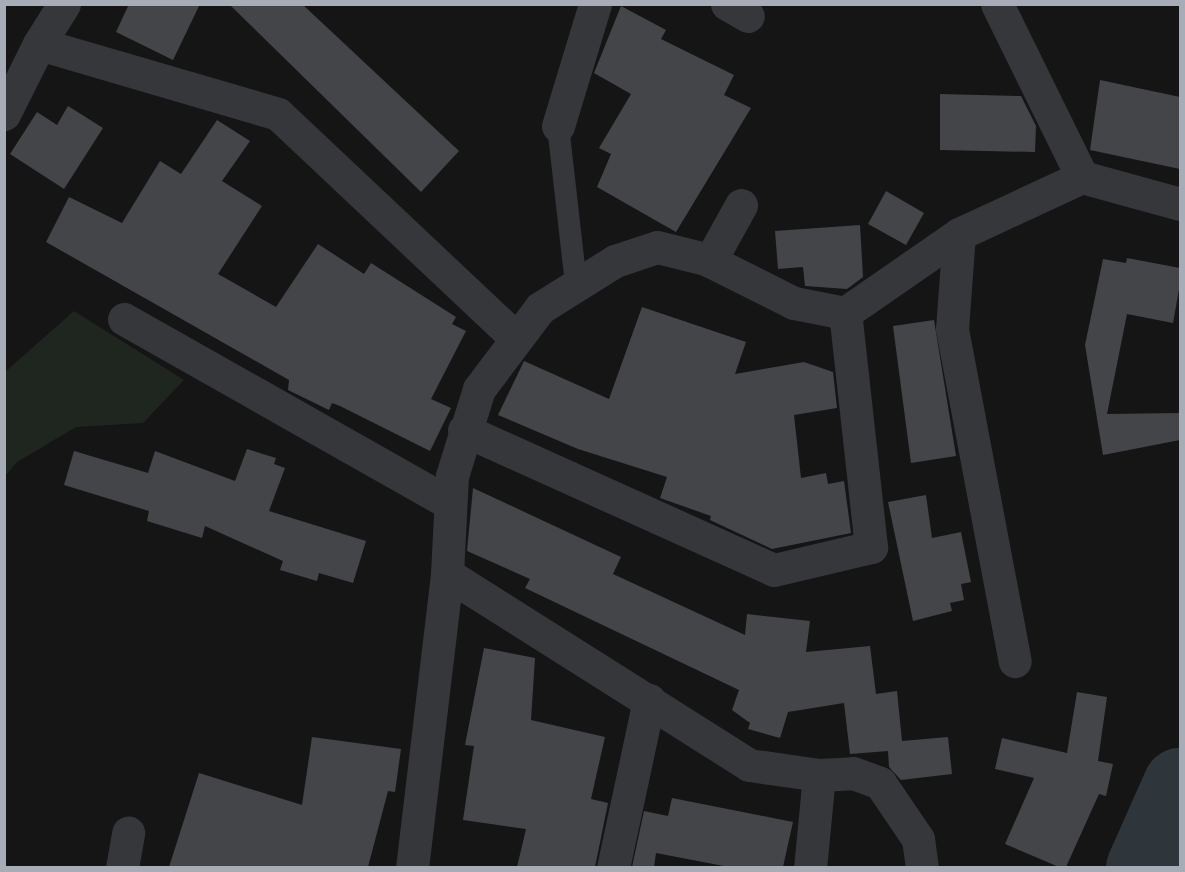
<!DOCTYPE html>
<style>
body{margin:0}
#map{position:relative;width:1185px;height:872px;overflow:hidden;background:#151516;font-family:"PT Sans Narrow",sans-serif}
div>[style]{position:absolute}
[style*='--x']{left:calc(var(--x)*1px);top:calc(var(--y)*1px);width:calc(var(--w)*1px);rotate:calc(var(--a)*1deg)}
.green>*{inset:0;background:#1f261f}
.river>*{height:74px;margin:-37px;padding:0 37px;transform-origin:37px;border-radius:37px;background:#2e363b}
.building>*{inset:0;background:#444549}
.service>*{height:22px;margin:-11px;padding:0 11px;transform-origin:11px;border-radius:11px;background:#36373b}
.minor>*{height:33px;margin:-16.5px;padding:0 16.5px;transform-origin:16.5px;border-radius:16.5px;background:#36373b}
span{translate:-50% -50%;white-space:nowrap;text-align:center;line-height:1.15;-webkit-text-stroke:4.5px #101011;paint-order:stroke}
.frame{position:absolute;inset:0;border:6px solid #a7adb6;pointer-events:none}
</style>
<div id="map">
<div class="green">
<div style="clip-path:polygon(74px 311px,184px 380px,143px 423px,76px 427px,17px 462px,5px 476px,5px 372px)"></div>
</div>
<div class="river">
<div style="--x:1143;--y:868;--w:91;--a:-66"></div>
</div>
<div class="building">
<div style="clip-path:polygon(129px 4px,200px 4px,173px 60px,116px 32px)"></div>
<div style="clip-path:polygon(229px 4px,302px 4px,459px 151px,421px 192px)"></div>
<div style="clip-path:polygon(621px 6px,666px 30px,661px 39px,734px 75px,724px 95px,751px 108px,676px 232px,597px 187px,611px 154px,599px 148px,631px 94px,594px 73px)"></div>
<div style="clip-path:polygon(1100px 80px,1180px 97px,1180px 169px,1090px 150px)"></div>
<div style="clip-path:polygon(940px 94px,1021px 96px,1036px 126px,1035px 152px,940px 150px)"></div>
<div style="clip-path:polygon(68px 106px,103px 128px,64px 189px,10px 154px,37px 112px,57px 125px)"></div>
<div style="clip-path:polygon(217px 120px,250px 141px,222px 181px,262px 206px,218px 274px,276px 307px,318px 244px,364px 274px,371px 263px,456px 317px,452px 324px,466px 331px,431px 399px,451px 408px,430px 451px,340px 406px,332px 403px,329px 410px,288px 390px,289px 380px,46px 242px,69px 197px,122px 223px,160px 161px,181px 174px)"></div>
<div style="clip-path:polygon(886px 191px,924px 213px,906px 245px,868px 224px)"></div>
<div style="clip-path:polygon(860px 225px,863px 277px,847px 289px,805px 286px,803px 267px,778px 269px,775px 231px)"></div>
<div style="clip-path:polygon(1127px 258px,1180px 268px,1180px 284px,1173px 323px,1127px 314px,1107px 414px,1180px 413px,1180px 440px,1103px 455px,1085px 345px,1103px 259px,1126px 263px)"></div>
<div style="clip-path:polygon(642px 307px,746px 342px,735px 374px,804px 362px,833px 372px,837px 408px,794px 415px,801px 478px,826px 473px,828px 484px,844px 481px,851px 533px,772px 549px,710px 520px,711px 516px,660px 498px,667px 477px,578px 449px,498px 415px,524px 361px,609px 399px)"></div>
<div style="clip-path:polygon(934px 320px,956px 456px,911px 463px,893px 326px)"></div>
<div style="clip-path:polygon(247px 449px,276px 458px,274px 464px,285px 468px,269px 511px,366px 541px,353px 583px,319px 573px,317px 581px,280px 570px,283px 561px,205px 526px,202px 538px,147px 521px,149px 511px,64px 485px,74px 451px,148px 473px,155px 451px,235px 481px)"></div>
<div style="clip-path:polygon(473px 488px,621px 557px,613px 574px,745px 635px,747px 614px,810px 621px,806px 652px,870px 646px,876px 694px,897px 691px,902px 741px,948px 737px,952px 774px,901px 780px,889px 767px,888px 751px,850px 754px,844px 703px,788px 712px,780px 738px,748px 729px,750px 723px,732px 710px,739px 690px,525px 588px,530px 579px,467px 551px)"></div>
<div style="clip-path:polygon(926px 495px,932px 538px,961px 532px,971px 582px,961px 584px,964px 600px,950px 603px,952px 611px,913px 621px,888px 502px)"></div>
<div style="clip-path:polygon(484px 648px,535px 658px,531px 720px,605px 737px,591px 799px,608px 803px,595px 867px,517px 867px,526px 829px,463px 820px,474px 746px,465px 745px)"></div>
<div style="clip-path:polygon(1077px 692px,1107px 697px,1098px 761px,1113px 764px,1106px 796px,1099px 794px,1066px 867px,1059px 867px,1005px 844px,1034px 778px,995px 769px,1002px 738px,1067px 753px)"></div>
<div style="clip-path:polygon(312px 737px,401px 749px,395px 792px,388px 791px,368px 867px,169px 867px,199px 773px,302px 805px)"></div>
<div style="clip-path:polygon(672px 798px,793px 822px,783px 867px,729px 867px,656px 853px,654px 867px,632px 867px,644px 811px,668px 816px)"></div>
</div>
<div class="service">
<div style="--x:558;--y:126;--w:158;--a:83.5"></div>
</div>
<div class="minor">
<div style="--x:64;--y:4;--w:47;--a:122"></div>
<div style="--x:39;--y:44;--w:249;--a:16.3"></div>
<div style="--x:278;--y:114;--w:327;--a:43.3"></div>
<div style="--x:727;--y:4;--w:24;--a:30"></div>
<div style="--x:997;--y:4;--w:193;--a:63.8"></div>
<div style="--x:4;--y:114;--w:78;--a:-63.4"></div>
<div style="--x:558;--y:126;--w:127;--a:-73.1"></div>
<div style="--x:959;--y:234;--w:95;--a:94.2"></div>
<div style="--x:952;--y:329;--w:338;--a:79.3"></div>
<div style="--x:710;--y:261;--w:64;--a:-61"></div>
<div style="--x:124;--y:319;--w:371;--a:29.5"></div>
<div style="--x:464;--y:430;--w:340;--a:24.3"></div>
<div style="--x:774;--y:570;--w:100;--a:-13.3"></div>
<div style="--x:871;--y:547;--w:235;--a:-96.3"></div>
<div style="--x:447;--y:574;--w:357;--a:32.3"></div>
<div style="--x:749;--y:765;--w:71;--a:8.1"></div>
<div style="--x:819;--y:775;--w:93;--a:95.5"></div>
<div style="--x:819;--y:775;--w:34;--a:-3"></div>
<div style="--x:853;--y:773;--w:29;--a:20"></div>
<div style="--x:880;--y:783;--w:68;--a:55.8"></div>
<div style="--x:918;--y:839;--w:29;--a:82"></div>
<div style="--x:122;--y:868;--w:36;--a:-80"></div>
<div style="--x:412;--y:868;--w:296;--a:-83.2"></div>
<div style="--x:447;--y:574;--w:98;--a:-87.1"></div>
<div style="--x:452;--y:476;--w:91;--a:-72.8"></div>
<div style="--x:479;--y:389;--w:101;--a:-53"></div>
<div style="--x:540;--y:308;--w:89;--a:-32.1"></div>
<div style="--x:615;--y:261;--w:44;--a:-18.4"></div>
<div style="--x:657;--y:247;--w:50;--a:13.8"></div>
<div style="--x:706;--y:259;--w:98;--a:26.6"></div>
<div style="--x:794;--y:303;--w:52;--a:11.1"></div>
<div style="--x:845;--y:313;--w:139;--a:-34.7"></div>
<div style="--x:959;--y:234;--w:136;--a:-24.9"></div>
<div style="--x:1082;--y:177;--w:102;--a:15.4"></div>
<div style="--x:613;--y:868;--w:172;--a:-77.9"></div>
</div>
<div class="frame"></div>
</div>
